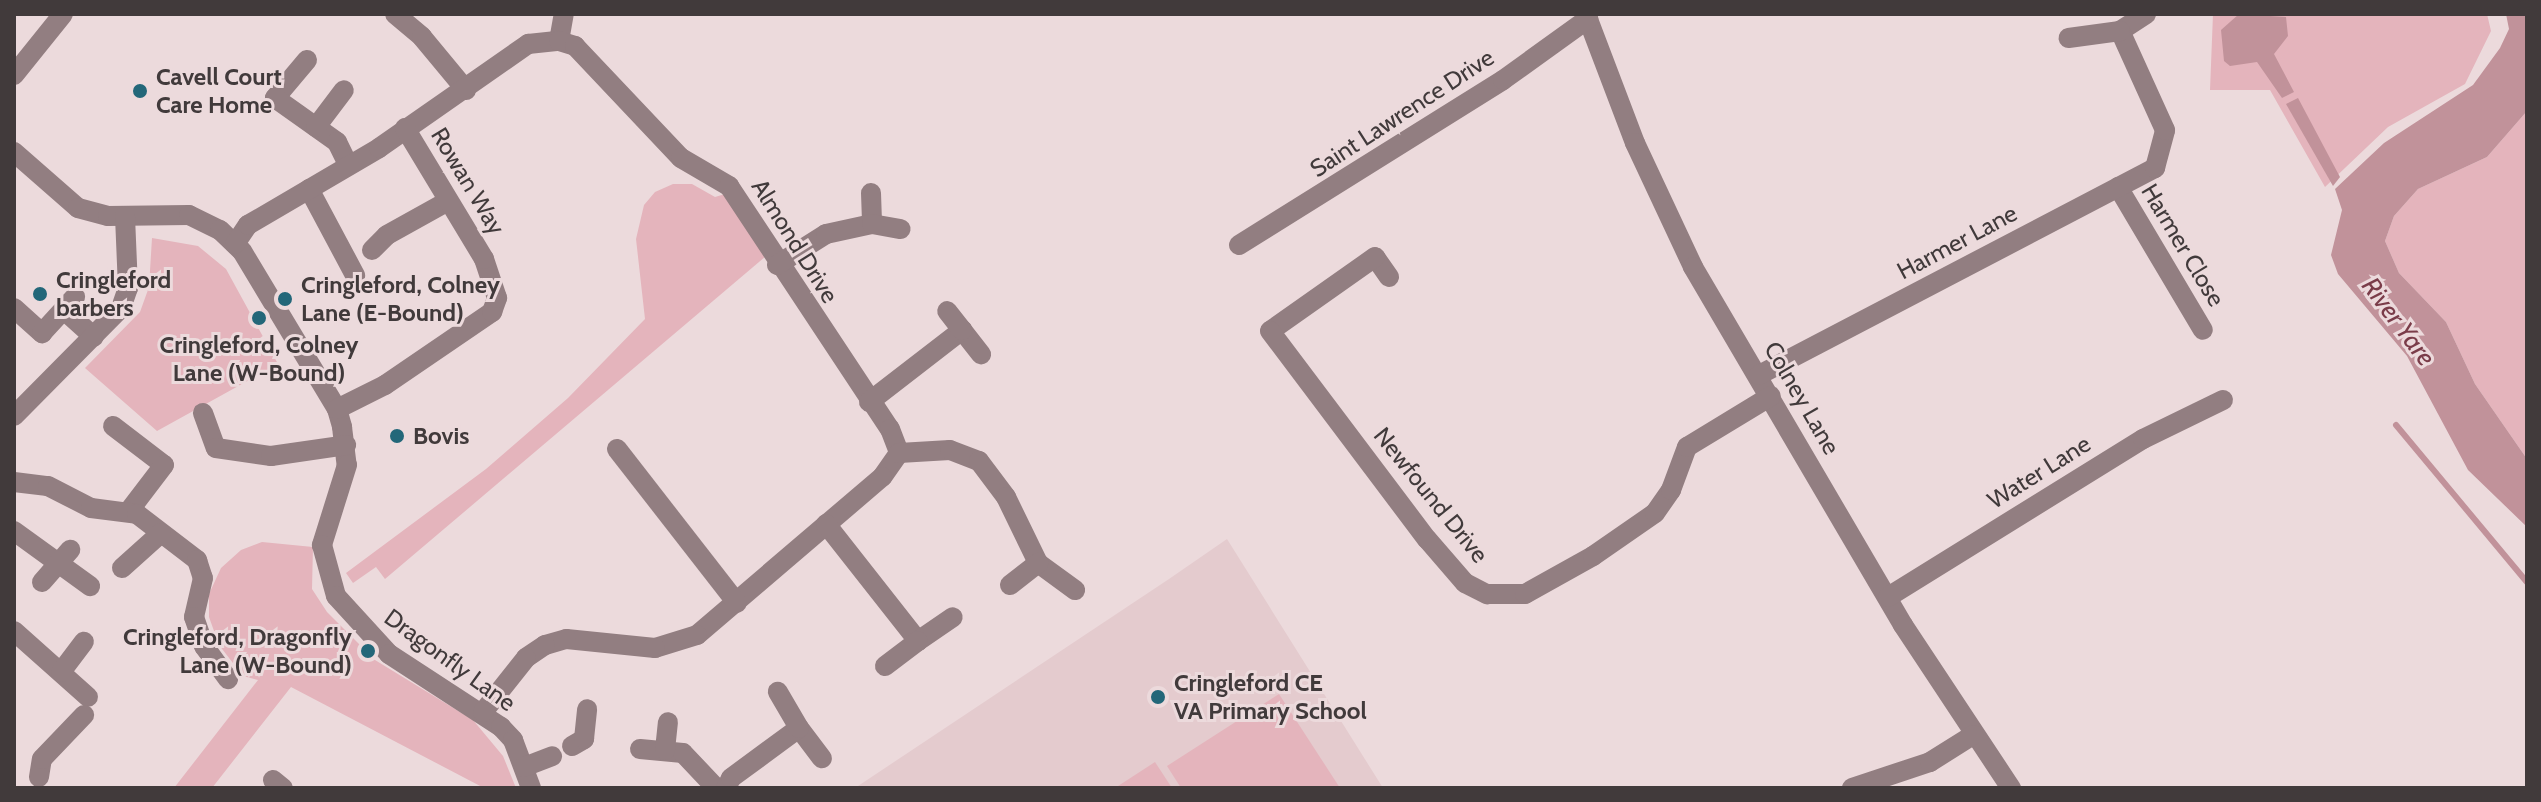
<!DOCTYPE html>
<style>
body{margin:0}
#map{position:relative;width:2541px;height:802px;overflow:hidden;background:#ecdadc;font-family:Cabin,sans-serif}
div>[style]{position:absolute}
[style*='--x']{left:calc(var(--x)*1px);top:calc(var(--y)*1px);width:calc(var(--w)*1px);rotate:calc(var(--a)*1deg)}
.built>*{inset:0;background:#e4cbce}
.green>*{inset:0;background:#e4b4bc}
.water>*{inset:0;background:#c1929a}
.stream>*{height:6px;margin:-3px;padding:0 3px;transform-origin:3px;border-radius:3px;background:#c1929a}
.minor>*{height:20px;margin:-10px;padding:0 10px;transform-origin:10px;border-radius:10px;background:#927e81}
.dots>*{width:22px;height:22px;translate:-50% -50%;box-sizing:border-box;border:4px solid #ecdadc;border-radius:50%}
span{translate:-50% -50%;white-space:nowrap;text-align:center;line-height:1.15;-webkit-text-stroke:6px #ecdadc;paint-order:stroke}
.poi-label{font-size:24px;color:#413a3b;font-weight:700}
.left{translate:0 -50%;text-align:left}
.right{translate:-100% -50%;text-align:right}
.street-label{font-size:24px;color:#413a3b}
.water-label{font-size:26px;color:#7a3c49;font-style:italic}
.frame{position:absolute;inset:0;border:16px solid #413a3b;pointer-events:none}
</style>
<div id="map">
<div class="built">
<div style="clip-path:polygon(1227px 539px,1383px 788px,855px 788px,1169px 579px)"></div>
</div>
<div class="green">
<div style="clip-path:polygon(2213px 14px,2487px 14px,2491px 31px,2465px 84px,2388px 127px,2325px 187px,2270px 90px,2210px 90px)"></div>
<div style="clip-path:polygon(2527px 111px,2527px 459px,2475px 384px,2446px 322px,2399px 273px,2385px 241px,2394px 216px,2418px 189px,2487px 157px)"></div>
<div style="clip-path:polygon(673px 184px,692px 184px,715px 197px,725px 194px,772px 251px,385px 579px,376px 567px,353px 583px,346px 573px,486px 469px,568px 398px,645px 319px,636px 239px,644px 205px,655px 192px)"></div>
<div style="clip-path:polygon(152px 238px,198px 246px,226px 269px,278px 364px,157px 431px,85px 368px,140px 312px,149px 287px)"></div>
<div style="clip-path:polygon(262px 542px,313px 547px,312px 589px,327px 612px,375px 660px,473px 720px,503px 756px,516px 788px,484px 788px,291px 687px,212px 788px,174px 788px,258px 680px,243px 676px,219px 645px,209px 617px,209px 594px,221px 568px,241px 550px)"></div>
<div style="clip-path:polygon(1279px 694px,1340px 788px,1181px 788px,1167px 766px)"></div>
<div style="clip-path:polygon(1155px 762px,1172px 788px,1115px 788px)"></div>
</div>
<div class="water">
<div style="clip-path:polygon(2239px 14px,2286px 17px,2288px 36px,2274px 54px,2294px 92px,2282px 98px,2257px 62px,2230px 66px,2224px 61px,2221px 30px)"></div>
<div style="clip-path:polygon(2506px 14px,2527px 14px,2527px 111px,2487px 157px,2418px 189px,2394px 216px,2385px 241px,2399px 273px,2446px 322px,2475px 384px,2527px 459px,2527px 527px,2468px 470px,2407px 356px,2338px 274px,2331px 255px,2342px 210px,2335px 189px,2384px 143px,2473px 85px,2500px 48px,2509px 29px)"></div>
<div style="clip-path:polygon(2298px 98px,2340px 177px,2333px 186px,2286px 104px)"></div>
</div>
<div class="stream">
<div style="--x:2396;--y:425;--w:204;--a:50.2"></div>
</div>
<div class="minor">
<div style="--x:395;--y:14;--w:35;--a:40"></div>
<div style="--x:422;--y:37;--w:69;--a:50.3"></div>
<div style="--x:1586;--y:14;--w:138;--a:69.2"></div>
<div style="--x:1635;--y:143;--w:137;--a:64.9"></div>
<div style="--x:1693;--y:267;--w:415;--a:59.6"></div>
<div style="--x:1903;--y:625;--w:196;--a:56.5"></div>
<div style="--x:2120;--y:31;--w:31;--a:-33"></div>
<div style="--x:559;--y:41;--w:27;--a:-80"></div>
<div style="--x:307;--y:60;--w:50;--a:130.1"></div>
<div style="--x:275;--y:98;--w:76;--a:35.4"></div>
<div style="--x:337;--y:142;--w:25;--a:64"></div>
<div style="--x:14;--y:75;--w:78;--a:-51.2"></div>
<div style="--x:316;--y:127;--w:46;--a:-52.9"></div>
<div style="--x:14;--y:152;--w:85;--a:41.2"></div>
<div style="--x:78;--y:208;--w:31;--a:15"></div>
<div style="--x:108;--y:216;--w:81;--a:-0.7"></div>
<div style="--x:189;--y:215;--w:34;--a:26"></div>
<div style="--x:220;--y:230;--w:30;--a:44"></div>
<div style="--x:242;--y:251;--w:184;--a:59"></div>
<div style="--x:337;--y:409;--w:19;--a:74"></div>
<div style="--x:342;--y:427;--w:38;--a:83"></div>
<div style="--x:347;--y:465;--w:84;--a:107.4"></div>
<div style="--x:322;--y:545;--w:53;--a:74.6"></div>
<div style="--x:336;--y:596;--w:79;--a:47.6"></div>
<div style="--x:389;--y:654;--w:134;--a:33.1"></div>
<div style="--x:501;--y:727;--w:18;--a:47"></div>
<div style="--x:513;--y:740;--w:51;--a:69.4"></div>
<div style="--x:2118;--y:187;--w:166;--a:59.3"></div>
<div style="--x:309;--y:189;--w:98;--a:61.9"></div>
<div style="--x:871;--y:193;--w:31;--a:88"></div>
<div style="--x:235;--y:244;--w:23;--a:-56"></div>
<div style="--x:248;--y:225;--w:152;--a:-30.4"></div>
<div style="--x:379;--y:148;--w:182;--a:-34.9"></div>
<div style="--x:528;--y:44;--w:31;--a:-6"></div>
<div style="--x:559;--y:41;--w:17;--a:17"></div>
<div style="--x:575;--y:46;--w:154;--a:46.6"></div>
<div style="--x:681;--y:158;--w:56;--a:30.3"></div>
<div style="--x:729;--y:186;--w:291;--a:56.5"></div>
<div style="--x:890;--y:429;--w:26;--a:69"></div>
<div style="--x:899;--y:453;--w:29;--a:125"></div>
<div style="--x:882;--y:477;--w:243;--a:139.5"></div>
<div style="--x:697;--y:635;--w:44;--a:162.8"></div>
<div style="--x:655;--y:648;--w:89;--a:-174.2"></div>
<div style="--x:566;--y:639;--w:22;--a:164"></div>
<div style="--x:545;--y:645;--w:23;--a:146"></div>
<div style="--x:526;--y:658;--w:69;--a:128.5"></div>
<div style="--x:1239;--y:245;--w:311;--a:-32"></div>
<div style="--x:1503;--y:80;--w:105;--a:-35.7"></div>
<div style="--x:372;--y:250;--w:21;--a:-45"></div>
<div style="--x:387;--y:235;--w:70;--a:-29.1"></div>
<div style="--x:777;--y:265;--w:58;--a:-32.3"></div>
<div style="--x:826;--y:234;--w:47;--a:-12.3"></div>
<div style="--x:872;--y:224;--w:29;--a:10"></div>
<div style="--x:1389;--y:277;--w:24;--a:-125"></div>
<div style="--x:1375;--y:257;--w:128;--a:144.8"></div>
<div style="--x:1270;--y:331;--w:261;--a:53"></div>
<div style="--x:1427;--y:539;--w:58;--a:49.2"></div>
<div style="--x:1465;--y:583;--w:25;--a:27"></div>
<div style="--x:1487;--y:594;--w:38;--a:0"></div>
<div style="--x:1525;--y:594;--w:78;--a:-29.2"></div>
<div style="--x:1593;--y:556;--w:75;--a:-34.7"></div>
<div style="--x:1655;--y:513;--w:28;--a:-55"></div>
<div style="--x:1671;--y:490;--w:46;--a:-69.6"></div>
<div style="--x:1687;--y:447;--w:98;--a:-31.3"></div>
<div style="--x:14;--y:308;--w:38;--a:42"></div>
<div style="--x:42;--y:333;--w:49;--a:-47.5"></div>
<div style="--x:64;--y:310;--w:40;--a:42"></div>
<div style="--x:962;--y:330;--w:31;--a:52"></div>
<div style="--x:1759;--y:375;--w:447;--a:-27.6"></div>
<div style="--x:2155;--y:168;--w:39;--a:-75"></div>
<div style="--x:2165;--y:130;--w:109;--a:-114.4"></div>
<div style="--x:2120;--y:31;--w:52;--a:172.3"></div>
<div style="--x:869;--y:402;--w:118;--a:-37.7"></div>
<div style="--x:962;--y:330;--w:24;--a:-128"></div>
<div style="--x:337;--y:409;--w:54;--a:-26.6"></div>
<div style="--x:385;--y:385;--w:130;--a:-34.3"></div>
<div style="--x:492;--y:312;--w:15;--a:-70"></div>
<div style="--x:497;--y:298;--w:41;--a:-108.4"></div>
<div style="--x:484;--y:259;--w:153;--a:-121.1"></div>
<div style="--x:203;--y:413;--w:37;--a:70"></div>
<div style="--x:216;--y:448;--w:56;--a:8.3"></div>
<div style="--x:271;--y:456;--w:76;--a:-8.3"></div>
<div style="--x:14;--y:416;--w:152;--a:-45.3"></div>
<div style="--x:121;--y:308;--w:21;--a:-71"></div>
<div style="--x:128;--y:288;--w:72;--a:-92.4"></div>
<div style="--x:113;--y:426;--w:64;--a:37.4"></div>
<div style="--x:164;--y:465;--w:58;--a:127.3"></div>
<div style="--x:617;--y:449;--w:195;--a:52.1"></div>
<div style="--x:899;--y:453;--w:51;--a:-3.4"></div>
<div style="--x:950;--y:450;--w:31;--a:21"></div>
<div style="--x:979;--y:461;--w:45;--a:53.1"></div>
<div style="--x:1006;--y:497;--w:73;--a:64.1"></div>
<div style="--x:1038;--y:563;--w:46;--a:36.1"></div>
<div style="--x:14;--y:482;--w:34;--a:7"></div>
<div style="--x:48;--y:486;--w:48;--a:27.1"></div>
<div style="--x:91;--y:508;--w:46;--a:7.4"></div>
<div style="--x:137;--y:514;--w:76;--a:37.5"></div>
<div style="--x:197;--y:560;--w:19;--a:72"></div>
<div style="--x:203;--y:578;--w:40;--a:103"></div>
<div style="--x:194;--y:617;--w:31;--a:71"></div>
<div style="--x:204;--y:646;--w:41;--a:54"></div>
<div style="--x:826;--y:524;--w:149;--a:51.8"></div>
<div style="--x:918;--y:641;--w:42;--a:-34.4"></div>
<div style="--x:14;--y:531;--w:94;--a:35.9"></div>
<div style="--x:122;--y:568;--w:52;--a:-41.9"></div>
<div style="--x:42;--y:582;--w:43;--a:-48.8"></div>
<div style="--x:1010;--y:585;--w:36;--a:-38"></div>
<div style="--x:1888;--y:597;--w:300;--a:-31.8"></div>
<div style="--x:2143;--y:439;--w:89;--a:-26"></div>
<div style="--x:14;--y:631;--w:99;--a:41.7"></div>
<div style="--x:885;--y:666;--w:41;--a:-37.1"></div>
<div style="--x:61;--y:672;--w:38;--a:-53"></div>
<div style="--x:799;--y:728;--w:38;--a:53"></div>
<div style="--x:572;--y:746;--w:14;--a:-30"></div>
<div style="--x:584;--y:739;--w:30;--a:-84"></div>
<div style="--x:640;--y:749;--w:43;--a:5.3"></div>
<div style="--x:683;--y:753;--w:48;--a:46.7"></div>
<div style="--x:665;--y:750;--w:28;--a:-84"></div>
<div style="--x:524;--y:767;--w:30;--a:-21"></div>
<div style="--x:39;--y:777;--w:18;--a:-81"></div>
<div style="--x:42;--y:759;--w:61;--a:-46.3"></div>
<div style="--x:273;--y:780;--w:13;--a:39"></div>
<div style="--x:726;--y:788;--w:11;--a:-63"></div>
<div style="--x:731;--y:778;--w:84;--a:-36.3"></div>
<div style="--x:799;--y:728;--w:42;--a:-120.3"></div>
<div style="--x:1852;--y:788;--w:82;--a:-18.4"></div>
<div style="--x:1930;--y:762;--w:51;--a:-32.1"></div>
</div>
<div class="dots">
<div style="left:140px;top:91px;background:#236779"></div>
<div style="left:40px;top:294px;background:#236779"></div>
<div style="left:285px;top:299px;background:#236779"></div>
<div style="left:259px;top:318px;background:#236779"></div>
<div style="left:397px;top:436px;background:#236779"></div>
<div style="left:368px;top:651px;background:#236779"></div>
<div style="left:1158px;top:697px;background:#236779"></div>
</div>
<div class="poi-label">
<span class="left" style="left:156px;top:91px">Cavell Court<br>Care Home</span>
<span class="left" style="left:56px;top:294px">Cringleford<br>barbers</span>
<span class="left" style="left:301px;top:299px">Cringleford, Colney<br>Lane (E-Bound)</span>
<span style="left:259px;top:359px">Cringleford, Colney<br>Lane (W-Bound)</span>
<span class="left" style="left:413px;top:436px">Bovis</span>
<span class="right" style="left:352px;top:651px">Cringleford, Dragonfly<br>Lane (W-Bound)</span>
<span class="left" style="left:1174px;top:697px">Cringleford CE<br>VA Primary School</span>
</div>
<div class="street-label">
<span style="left:1402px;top:113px;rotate:-33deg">Saint Lawrence Drive</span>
<span style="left:468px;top:181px;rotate:59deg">Rowan Way</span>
<span style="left:795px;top:241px;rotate:58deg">Almond Drive</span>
<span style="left:1957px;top:242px;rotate:-28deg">Harmer Lane</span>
<span style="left:2183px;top:245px;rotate:59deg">Harmer Close</span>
<span style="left:1802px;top:398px;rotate:60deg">Colney Lane</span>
<span style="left:2039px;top:472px;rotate:-32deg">Water Lane</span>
<span style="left:1431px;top:495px;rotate:51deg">Newfound Drive</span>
<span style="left:450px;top:660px;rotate:36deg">Dragonfly Lane</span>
</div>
<div class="water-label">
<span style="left:2398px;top:322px;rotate:53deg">River Yare</span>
</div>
<div class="frame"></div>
</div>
